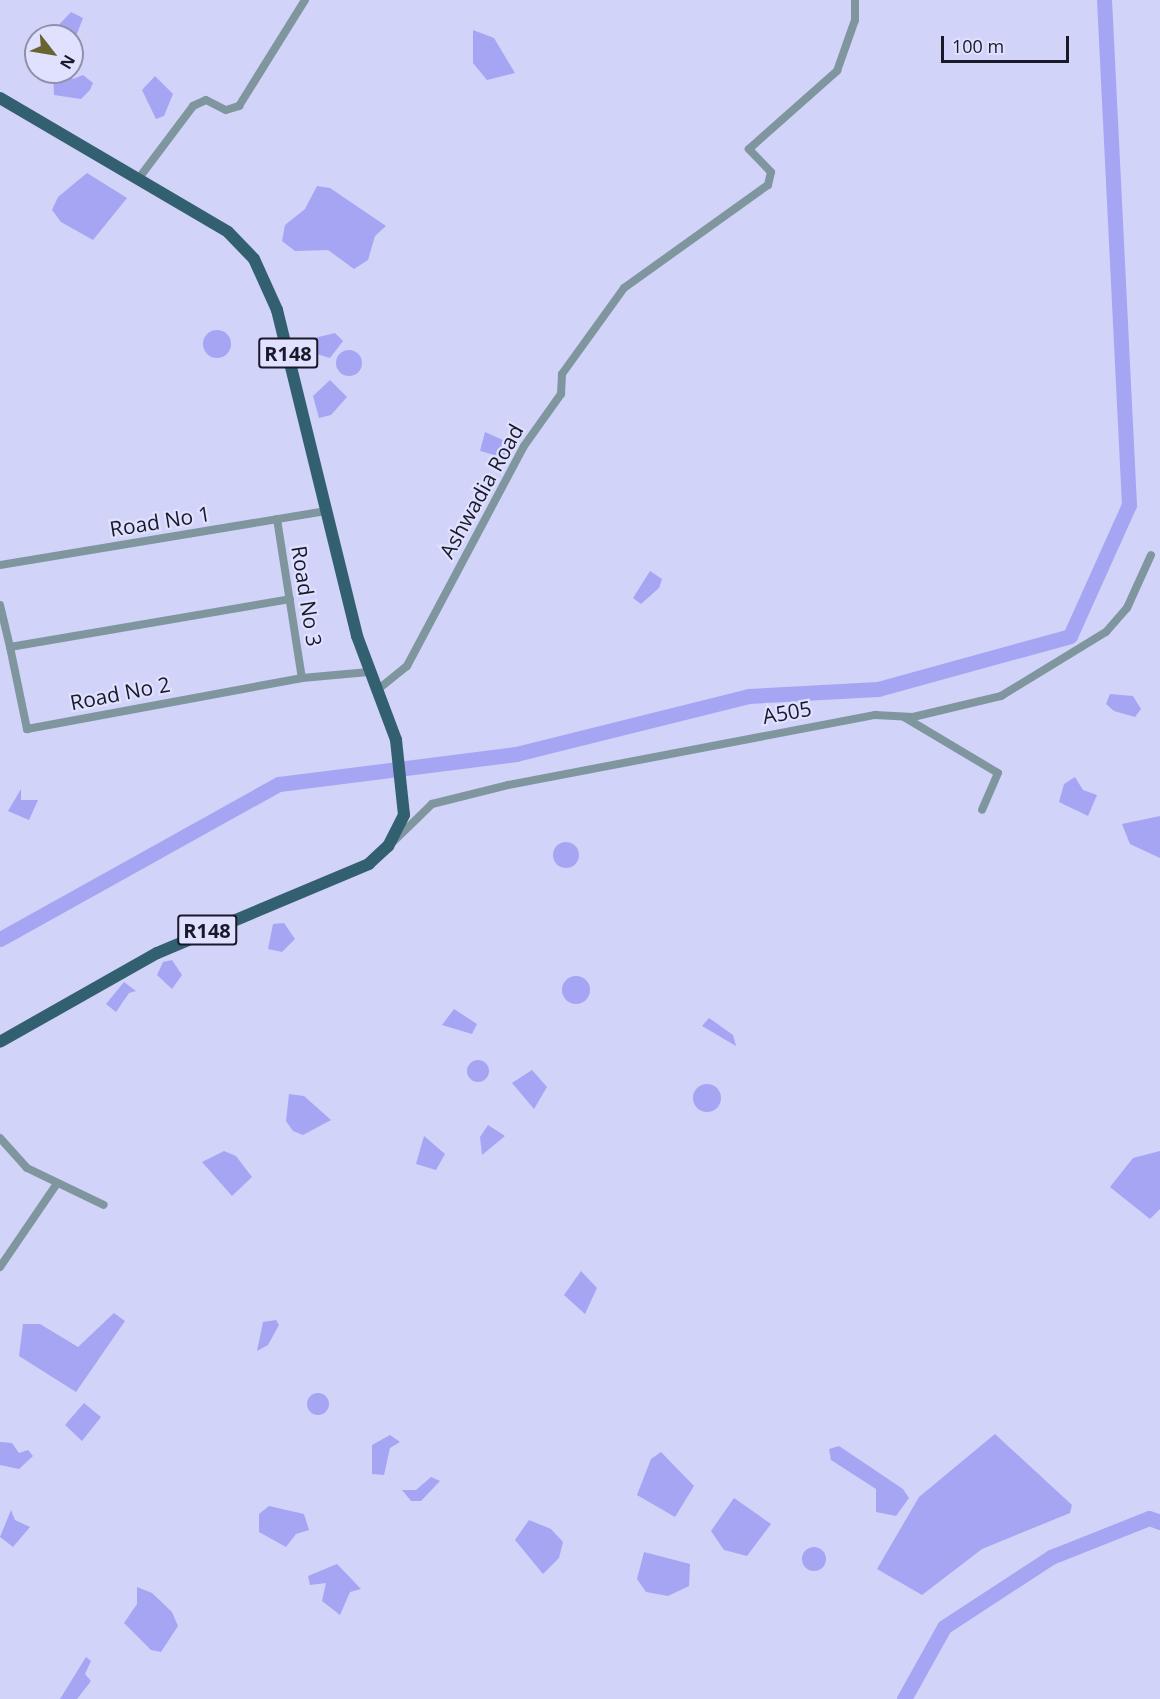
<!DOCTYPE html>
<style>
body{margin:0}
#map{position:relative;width:1160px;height:1699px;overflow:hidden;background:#d1d3f9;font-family:"Open Sans",sans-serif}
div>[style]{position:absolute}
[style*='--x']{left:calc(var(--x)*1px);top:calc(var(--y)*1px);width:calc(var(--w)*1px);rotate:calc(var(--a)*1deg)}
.water>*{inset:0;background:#a5a5f4}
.round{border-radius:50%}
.river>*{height:15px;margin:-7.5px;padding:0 7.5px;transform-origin:7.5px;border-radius:7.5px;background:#a5a5f4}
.minor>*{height:8px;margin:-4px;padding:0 4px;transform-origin:4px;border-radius:4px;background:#7f969f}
.primary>*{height:12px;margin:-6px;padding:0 6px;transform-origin:6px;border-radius:6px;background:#336070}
span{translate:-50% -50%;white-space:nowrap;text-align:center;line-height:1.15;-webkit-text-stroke:4.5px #dfe1fe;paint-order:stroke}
.shield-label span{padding:2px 4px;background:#dfe1fe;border:2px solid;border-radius:4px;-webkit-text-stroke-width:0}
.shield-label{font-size:20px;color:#19192a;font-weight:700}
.street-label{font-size:21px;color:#19192a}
.north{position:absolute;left:24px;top:24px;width:60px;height:60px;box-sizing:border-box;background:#dfe1fe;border:2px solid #9091a9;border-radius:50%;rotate:121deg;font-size:16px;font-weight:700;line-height:24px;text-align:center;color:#19192a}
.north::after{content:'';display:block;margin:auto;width:21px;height:27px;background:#696330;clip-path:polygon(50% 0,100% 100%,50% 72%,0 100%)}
.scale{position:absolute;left:941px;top:36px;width:128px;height:27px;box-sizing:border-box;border:3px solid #19192a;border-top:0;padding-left:8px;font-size:18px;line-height:21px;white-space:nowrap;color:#19192a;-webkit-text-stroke:4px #dfe1fe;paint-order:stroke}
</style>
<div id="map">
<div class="water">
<div style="clip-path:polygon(71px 12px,83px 18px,73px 44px,72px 36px,53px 31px)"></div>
<div style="clip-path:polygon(473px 30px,494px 38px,515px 73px,487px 80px,473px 63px)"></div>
<div style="clip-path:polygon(53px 72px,67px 72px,73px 79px,83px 75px,93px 83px,90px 90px,81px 99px,54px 95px)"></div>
<div style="clip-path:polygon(155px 76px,173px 94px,164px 116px,156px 119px,142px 90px)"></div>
<div style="clip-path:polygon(87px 173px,127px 198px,93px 240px,61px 222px,52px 210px,58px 197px)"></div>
<div style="clip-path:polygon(317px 186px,330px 188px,386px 226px,375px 236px,368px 260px,354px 269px,328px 250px,295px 251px,282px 241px,285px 225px,305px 209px)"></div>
<div class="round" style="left:203px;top:330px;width:28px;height:28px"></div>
<div style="clip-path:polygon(335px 333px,343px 341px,330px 358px,310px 352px,314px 338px)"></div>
<div class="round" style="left:336px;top:350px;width:26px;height:26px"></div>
<div style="clip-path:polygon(330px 380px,347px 397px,331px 415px,319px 418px,313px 396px)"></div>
<div style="clip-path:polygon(485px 432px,505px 441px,509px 450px,502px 457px,480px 451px)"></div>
<div style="clip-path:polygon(650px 571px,662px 579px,659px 588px,641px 604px,633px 598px)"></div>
<div style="clip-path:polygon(1110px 694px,1133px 696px,1141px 709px,1135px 717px,1114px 711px,1106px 704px)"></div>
<div style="clip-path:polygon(1075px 777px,1083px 790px,1097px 795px,1088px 816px,1059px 802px,1064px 784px)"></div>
<div style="clip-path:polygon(21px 789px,21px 800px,38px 800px,29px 820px,8px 811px)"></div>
<div style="clip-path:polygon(1160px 816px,1160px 858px,1130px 844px,1122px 824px)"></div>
<div class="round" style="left:553px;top:842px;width:26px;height:26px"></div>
<div style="clip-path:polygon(284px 923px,295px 939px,282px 952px,268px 949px,273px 924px)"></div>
<div style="clip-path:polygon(172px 960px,182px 975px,172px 989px,157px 975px,163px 962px)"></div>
<div class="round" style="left:562px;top:976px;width:28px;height:28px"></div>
<div style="clip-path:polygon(124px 982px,136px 991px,129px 993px,116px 1012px,106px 1004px)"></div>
<div style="clip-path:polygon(454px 1009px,477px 1024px,472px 1034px,442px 1025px)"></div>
<div style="clip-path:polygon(709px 1018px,733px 1035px,736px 1046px,702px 1026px)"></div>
<div class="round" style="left:467px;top:1060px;width:22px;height:22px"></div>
<div style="clip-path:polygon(532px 1070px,547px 1087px,534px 1109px,512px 1083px)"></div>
<div class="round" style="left:693px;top:1084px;width:28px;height:28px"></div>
<div style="clip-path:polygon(289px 1094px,304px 1096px,331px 1120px,303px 1135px,293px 1131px,286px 1121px)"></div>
<div style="clip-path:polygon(488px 1125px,505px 1136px,482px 1155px,480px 1137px)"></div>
<div style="clip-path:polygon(424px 1136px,445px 1154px,436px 1170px,416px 1164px)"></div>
<div style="clip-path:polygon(224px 1151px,236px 1156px,252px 1177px,232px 1196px,202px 1162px)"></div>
<div style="clip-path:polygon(1160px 1151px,1160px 1209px,1150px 1219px,1110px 1187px,1133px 1158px)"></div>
<div style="clip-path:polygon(581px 1271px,597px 1288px,585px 1314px,564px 1295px)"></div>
<div style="clip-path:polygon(114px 1313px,125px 1321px,76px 1392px,19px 1356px,23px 1324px,40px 1324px,78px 1347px)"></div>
<div style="clip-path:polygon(276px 1320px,279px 1325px,268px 1345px,257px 1351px,263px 1322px)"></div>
<div class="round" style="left:307px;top:1393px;width:22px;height:22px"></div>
<div style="clip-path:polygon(84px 1403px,101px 1417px,82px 1441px,65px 1425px)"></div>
<div style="clip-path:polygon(995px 1434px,1072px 1505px,1070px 1513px,982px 1549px,922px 1595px,877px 1569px,919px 1497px)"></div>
<div style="clip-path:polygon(390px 1435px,400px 1442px,390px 1448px,384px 1475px,372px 1474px,372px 1445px)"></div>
<div style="clip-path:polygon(0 1442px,12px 1443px,19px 1453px,28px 1450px,33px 1456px,19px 1469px,0 1465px)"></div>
<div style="clip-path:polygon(839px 1446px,903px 1489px,909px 1498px,896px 1516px,876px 1512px,876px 1489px,831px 1460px,829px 1449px)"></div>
<div style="clip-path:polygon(661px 1452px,694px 1486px,675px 1517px,637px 1495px,651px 1459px)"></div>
<div style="clip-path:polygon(431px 1477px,440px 1481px,421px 1501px,411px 1501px,402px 1490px,416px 1490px)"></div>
<div style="clip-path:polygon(734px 1498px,771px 1524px,747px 1556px,724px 1550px,711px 1531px)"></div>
<div style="clip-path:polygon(269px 1506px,304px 1514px,309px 1530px,296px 1534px,286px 1547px,259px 1532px,259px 1514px)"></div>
<div style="clip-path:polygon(11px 1510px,15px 1520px,30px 1527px,13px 1547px,0 1537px)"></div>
<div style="clip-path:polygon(529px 1520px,551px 1529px,563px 1542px,559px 1558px,543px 1574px,515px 1540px)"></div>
<div class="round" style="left:802px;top:1547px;width:24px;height:24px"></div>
<div style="clip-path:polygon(644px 1552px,690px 1564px,689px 1586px,668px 1596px,646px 1592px,637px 1579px)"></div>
<div style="clip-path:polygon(337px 1564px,361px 1589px,350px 1592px,340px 1615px,322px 1601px,326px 1583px,310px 1585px,308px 1576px)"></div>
<div style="clip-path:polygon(137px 1587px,152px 1593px,172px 1612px,178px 1626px,161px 1652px,151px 1650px,124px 1623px,137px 1604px)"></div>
<div style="clip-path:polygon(86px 1657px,91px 1661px,85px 1674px,91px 1681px,77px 1699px,60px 1699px)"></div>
</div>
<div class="river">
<div style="--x:0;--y:939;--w:319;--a:-29.1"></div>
<div style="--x:279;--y:784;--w:239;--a:-7.2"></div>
<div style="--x:516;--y:754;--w:239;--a:-14"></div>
<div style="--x:748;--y:696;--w:130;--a:-3.1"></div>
<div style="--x:878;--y:689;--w:199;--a:-15.4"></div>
<div style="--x:1070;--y:636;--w:144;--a:-65.8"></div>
<div style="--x:1129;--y:505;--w:506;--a:-92.83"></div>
<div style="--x:904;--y:1699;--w:82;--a:-60.9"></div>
<div style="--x:944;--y:1627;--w:128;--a:-33.2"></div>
<div style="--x:1051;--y:1557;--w:105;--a:-21.7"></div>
<div style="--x:1149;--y:1518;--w:12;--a:20"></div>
</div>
<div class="minor">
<div style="--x:139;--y:178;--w:90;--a:-53.1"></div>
<div style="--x:193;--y:106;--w:14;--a:-25"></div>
<div style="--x:206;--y:100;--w:22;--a:27"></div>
<div style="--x:226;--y:110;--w:14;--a:-17"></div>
<div style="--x:239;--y:106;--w:125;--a:-58.1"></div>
<div style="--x:277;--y:519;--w:161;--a:81.1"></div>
<div style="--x:0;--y:565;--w:330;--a:-9.4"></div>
<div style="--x:0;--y:605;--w:43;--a:76.6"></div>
<div style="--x:10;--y:647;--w:284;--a:-9.7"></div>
<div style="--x:10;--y:647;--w:84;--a:78.3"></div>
<div style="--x:27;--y:729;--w:280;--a:-10.5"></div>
<div style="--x:302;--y:678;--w:67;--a:-5.1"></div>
<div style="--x:376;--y:691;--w:40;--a:-39"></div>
<div style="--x:407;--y:666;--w:249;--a:-62"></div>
<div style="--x:524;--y:446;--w:64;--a:-54.6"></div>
<div style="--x:561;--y:394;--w:20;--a:-87"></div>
<div style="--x:562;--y:374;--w:106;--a:-54.2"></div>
<div style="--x:624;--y:288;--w:177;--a:-35.6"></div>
<div style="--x:768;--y:185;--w:13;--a:-77"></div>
<div style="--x:771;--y:172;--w:32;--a:-134"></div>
<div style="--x:749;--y:149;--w:118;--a:-41.6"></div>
<div style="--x:837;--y:71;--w:54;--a:-70.6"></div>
<div style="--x:855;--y:20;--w:20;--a:-90"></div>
<div style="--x:904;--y:717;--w:109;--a:30.8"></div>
<div style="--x:998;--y:773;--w:40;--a:113.4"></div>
<div style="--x:392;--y:843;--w:56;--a:-44.3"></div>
<div style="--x:432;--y:804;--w:78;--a:-14"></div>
<div style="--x:508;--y:785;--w:374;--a:-10.8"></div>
<div style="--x:875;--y:715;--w:38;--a:3"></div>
<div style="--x:913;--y:717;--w:90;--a:-13.4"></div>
<div style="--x:1001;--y:696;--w:123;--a:-31.4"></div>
<div style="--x:1106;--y:632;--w:32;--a:-49"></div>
<div style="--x:1127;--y:608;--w:58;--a:-65.6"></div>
<div style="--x:0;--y:1138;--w:40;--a:48"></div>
<div style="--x:27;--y:1168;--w:85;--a:25.7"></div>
<div style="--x:0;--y:1267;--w:99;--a:-55.7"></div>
</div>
<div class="primary">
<div style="--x:0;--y:98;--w:264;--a:30.4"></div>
<div style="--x:228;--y:232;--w:37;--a:46"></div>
<div style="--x:254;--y:259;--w:56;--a:65.7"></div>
<div style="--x:277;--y:310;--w:336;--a:76.2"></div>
<div style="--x:357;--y:636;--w:111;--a:69.4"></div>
<div style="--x:396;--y:740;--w:75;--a:83.9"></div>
<div style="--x:404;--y:815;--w:35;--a:117"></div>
<div style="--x:388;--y:846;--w:26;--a:137"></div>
<div style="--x:369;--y:864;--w:230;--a:157.2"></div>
<div style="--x:157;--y:953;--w:180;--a:150.5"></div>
</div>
<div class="shield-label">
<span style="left:288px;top:353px">R148</span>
<span style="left:207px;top:930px">R148</span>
</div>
<div class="street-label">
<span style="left:481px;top:491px;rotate:-61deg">Ashwadia Road</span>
<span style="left:160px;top:521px;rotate:-9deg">Road No 1</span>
<span style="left:307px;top:596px;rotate:81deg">Road No 3</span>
<span style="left:120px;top:693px;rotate:-11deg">Road No 2</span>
<span style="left:787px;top:712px;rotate:-10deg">A505</span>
</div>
<div class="north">N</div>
<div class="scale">100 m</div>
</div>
